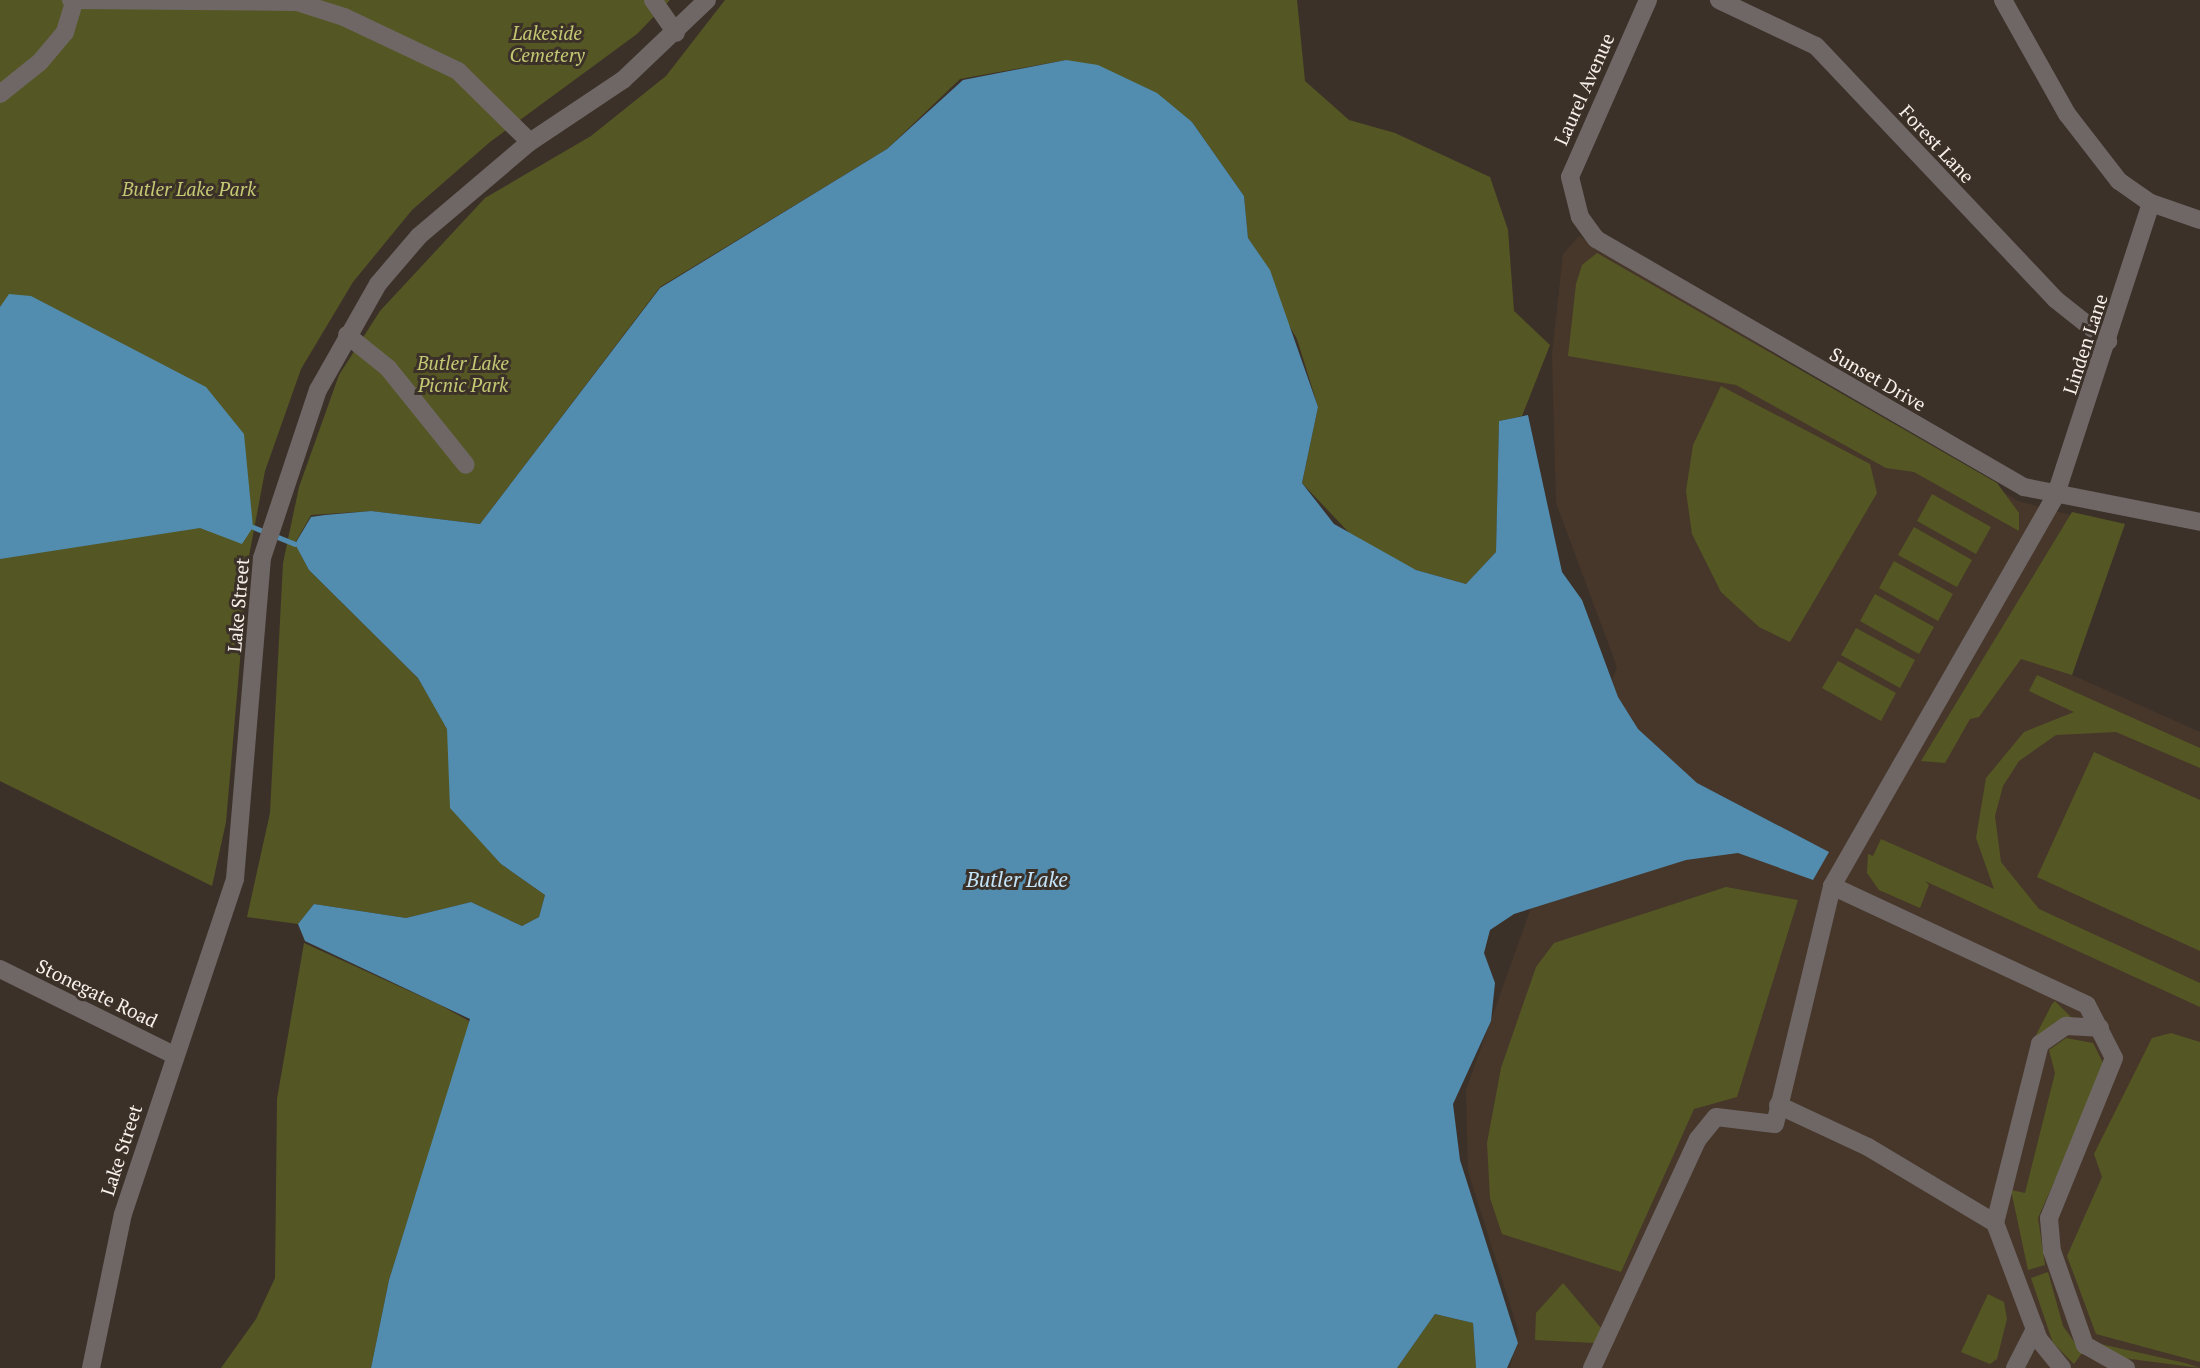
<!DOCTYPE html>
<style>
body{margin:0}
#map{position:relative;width:2200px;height:1368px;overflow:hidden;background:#3c3129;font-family:"PT Serif",serif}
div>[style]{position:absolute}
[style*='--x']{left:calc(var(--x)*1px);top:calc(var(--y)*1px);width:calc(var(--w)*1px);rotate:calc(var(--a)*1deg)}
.built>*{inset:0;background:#47372a}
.green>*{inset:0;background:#545723}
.water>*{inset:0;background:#528caf}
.stream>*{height:5px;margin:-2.5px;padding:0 2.5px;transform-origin:2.5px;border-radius:2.5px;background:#528caf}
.minor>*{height:18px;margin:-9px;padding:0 9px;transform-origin:9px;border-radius:9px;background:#6e6766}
span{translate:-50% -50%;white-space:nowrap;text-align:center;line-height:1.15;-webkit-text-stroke:6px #3c3129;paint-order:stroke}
.park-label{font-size:19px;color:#c3c973;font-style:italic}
.street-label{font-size:19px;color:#f7f0eb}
.water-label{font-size:21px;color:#c5e5fa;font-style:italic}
</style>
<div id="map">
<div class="built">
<div style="clip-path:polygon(1579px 236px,2018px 501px,2122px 529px,2072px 675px,2200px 732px,2200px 1368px,1510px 1368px,1518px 1330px,1468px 1171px,1466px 1090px,1617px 667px,1556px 503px,1552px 354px,1563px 254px)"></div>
</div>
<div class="green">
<div style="clip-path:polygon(0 0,670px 0,637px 34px,490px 142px,412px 210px,353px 282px,301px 369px,265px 471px,249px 556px,226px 822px,212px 886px,0 781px)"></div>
<div style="clip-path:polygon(725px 0,1297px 0,1305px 81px,1349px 120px,1395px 133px,1490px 177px,1508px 230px,1514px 311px,1550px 345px,1522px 416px,1499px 421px,1496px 552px,1466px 584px,1416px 570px,1357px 541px,1302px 483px,1318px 407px,1297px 339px,1279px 308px,1269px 270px,1248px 238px,1244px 196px,1192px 122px,1066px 60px,960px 79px,887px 149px,660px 287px,480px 524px,371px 511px,311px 515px,295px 543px,309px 570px,418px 678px,447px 728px,451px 758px,501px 864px,545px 895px,539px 917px,522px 926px,471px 902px,406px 918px,314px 904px,298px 924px,247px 917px,270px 813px,283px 563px,299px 487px,339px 375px,380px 311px,485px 198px,591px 136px,666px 76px)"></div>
<div style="clip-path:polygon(1597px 253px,1997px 483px,2019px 513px,2019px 531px,1914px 472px,1886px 468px,1736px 385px,1568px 356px,1576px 284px,1582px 265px)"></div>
<div style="clip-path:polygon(1721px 386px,1870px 464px,1877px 493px,1790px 642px,1759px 627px,1721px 592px,1692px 534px,1686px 491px,1693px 445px)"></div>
<div style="clip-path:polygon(1932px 494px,1991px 527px,1976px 554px,1917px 521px)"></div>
<div style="clip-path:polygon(2072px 512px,2125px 524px,2072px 675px,2021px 659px,1979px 717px,1970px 719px,1945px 763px,1921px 761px)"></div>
<div style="clip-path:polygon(1914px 527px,1972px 560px,1957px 587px,1898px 555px)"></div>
<div style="clip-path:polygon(1894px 561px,1953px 594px,1938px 621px,1879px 588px)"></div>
<div style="clip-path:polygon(1875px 594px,1934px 627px,1919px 654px,1860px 621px)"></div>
<div style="clip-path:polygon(1856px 628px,1915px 660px,1900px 688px,1841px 655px)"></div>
<div style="clip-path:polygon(1838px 661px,1896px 693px,1881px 721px,1822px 688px)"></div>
<div style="clip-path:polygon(2037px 675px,2200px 748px,2200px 768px,2116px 732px,2056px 735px,2019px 761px,2003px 786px,1995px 816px,2001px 862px,2039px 909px,2200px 983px,2200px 1007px,1925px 881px,1929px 885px,1920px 908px,1879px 890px,1867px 873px,1868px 854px,1873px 856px,1881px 839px,1994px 889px,1976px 838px,1986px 778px,2024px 732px,2074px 712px,2029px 691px)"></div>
<div style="clip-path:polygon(2094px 752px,2200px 800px,2200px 951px,2037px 877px)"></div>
<div style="clip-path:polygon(1726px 887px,1798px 900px,1737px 1097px,1694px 1109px,1621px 1272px,1502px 1234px,1490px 1198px,1487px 1143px,1501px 1068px,1536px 967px,1554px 943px)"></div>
<div style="clip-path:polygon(304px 943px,440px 1005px,469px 1021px,468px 1030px,389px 1280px,371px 1368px,221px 1368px,256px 1319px,275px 1278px,277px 1099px)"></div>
<div style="clip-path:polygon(2055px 1001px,2072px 1018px,2035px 1037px,2052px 1004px)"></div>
<div style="clip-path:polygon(2171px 1033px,2200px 1042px,2200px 1362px,2096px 1334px,2067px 1256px,2102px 1177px,2094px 1154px,2152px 1038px)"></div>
<div style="clip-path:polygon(2066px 1038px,2093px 1043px,2105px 1067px,2038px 1218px,2045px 1265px,2028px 1270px,2011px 1190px,2025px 1193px,2055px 1073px,2049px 1050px)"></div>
<div style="clip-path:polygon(2048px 1272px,2063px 1326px,2082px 1353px,2074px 1364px,2053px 1343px,2031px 1278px)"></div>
<div style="clip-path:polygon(1563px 1283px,1601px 1328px,1595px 1343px,1535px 1340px,1536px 1313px)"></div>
<div style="clip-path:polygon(1988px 1294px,2004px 1302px,2007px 1319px,1997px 1359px,1990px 1364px,1961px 1352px)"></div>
<div style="clip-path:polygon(1435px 1314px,1473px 1323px,1476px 1368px,1397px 1368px)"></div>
<div style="clip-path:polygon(2096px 1343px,2185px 1363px,2200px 1368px,2123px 1358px)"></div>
</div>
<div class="water">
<div style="clip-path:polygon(1066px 60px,1098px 65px,1157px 93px,1192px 122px,1244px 196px,1248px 238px,1270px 270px,1318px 407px,1302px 483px,1334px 524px,1416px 570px,1466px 584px,1496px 552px,1499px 421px,1528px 415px,1562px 572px,1582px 600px,1618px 697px,1638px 729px,1697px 783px,1829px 852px,1813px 880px,1738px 853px,1686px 860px,1514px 914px,1490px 930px,1484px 953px,1495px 983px,1491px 1021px,1453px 1104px,1460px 1160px,1518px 1343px,1507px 1368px,1476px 1368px,1473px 1323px,1435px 1314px,1397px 1368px,371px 1368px,389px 1280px,470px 1019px,305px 941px,298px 924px,314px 904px,406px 918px,471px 902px,522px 926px,539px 917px,545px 895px,501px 864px,450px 808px,447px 729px,418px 678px,309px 570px,295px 544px,311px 517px,325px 515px,371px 511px,480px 524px,660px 288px,887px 149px,963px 80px)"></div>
<div style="clip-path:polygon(9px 294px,31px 296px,206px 387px,244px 434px,253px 527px,242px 544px,200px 528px,0 559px,0 307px)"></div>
</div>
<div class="stream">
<div style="--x:253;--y:527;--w:45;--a:22"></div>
</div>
<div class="minor">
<div style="--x:71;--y:0;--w:226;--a:0.5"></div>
<div style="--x:297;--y:2;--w:49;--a:17.7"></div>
<div style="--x:344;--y:17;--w:126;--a:25.3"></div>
<div style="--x:458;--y:71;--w:101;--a:44.6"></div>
<div style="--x:653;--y:0;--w:40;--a:55.1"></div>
<div style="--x:1648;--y:0;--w:193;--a:113.8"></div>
<div style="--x:1570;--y:177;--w:41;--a:76"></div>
<div style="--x:1580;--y:217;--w:27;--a:54"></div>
<div style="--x:1596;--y:239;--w:495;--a:30.1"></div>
<div style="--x:2024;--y:487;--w:179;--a:11.2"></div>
<div style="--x:1719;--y:0;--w:107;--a:25.4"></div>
<div style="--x:1816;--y:46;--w:348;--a:46.6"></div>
<div style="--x:2055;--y:299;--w:68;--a:38.4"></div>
<div style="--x:2003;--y:0;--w:131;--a:60.7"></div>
<div style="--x:2067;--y:114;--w:85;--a:52.2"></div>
<div style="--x:2119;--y:181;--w:39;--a:35"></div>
<div style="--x:2151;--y:203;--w:52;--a:19.1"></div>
<div style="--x:0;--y:94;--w:51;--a:-38.7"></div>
<div style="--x:40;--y:62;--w:39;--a:-50"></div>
<div style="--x:65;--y:32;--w:34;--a:-73"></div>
<div style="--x:347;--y:335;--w:53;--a:38.8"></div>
<div style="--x:388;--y:368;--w:124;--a:51.2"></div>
<div style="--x:1832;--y:886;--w:448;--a:-60.2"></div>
<div style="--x:2055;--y:497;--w:309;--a:-71.9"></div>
<div style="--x:0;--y:969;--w:194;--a:26.3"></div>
<div style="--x:1778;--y:1105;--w:99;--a:25"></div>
<div style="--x:1868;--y:1147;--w:148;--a:30.9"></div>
<div style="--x:91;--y:1368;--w:157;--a:-78.3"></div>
<div style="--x:123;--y:1214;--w:353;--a:-71.5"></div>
<div style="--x:235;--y:879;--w:322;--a:-85.2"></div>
<div style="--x:262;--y:558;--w:177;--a:-71.6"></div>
<div style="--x:318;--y:390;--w:122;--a:-60.5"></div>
<div style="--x:378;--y:284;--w:63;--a:-49.5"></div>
<div style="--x:419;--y:236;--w:145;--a:-40.3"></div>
<div style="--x:530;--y:142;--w:112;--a:-33.7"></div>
<div style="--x:623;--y:80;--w:116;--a:-43.6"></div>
<div style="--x:1592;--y:1368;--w:252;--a:-65.2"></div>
<div style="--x:1698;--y:1139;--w:28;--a:-51"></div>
<div style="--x:1716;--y:1117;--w:59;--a:6.8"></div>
<div style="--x:1775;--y:1124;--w:245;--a:-76.5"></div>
<div style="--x:1832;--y:886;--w:281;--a:25"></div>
<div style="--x:2087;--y:1005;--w:59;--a:63"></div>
<div style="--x:2114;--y:1058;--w:173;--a:112.1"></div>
<div style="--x:2049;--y:1218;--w:33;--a:85"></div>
<div style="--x:2052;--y:1251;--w:100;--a:70.7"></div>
<div style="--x:2085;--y:1345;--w:47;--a:29.3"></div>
<div style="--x:2015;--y:1368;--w:44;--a:-62.9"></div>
<div style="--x:2062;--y:1368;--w:36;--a:-129"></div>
<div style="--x:2039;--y:1340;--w:125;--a:-110.6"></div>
<div style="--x:1995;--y:1223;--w:185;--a:-75.9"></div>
<div style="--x:2040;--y:1044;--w:32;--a:-35"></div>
<div style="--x:2066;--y:1026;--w:34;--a:3"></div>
</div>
<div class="park-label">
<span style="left:547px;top:44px">Lakeside<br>Cemetery</span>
<span style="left:189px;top:189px">Butler Lake Park</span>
<span style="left:463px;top:374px">Butler Lake<br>Picnic Park</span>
</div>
<div class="street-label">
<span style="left:1584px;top:89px;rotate:-66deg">Laurel Avenue</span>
<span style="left:1937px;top:144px;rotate:47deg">Forest Lane</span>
<span style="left:2085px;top:344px;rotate:-72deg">Linden Lane</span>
<span style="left:1878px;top:379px;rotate:30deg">Sunset Drive</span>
<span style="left:238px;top:605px;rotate:-85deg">Lake Street</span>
<span style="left:97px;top:993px;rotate:26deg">Stonegate Road</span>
<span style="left:121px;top:1150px;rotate:-72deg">Lake Street</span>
</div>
<div class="water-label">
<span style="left:1017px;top:879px">Butler Lake</span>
</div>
</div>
